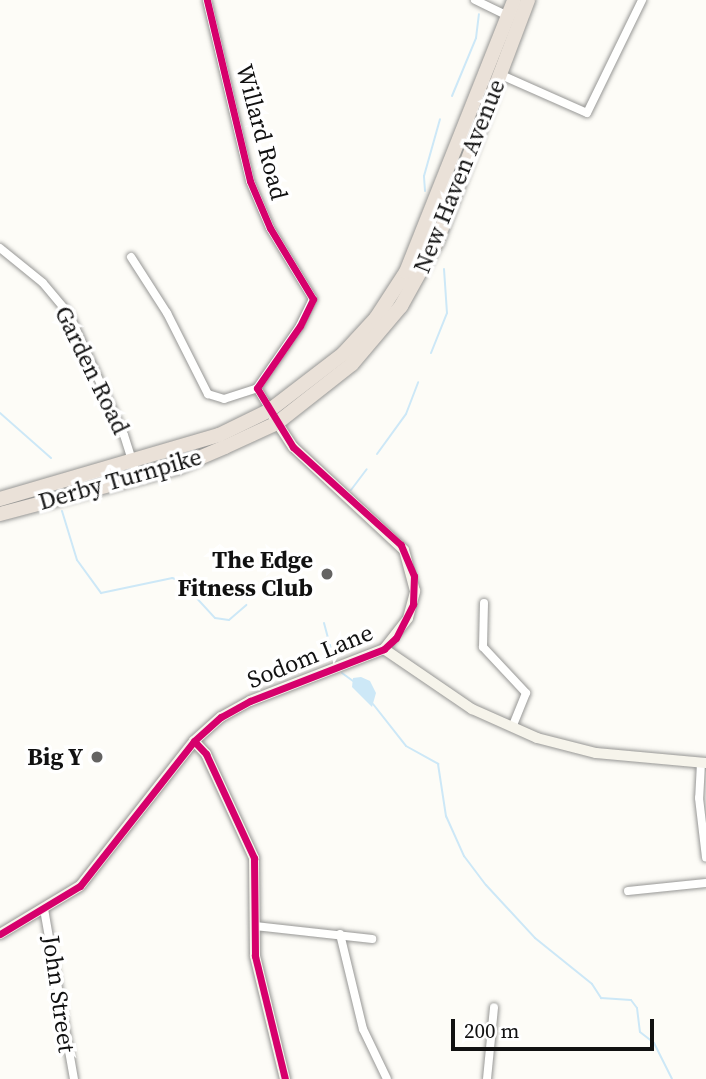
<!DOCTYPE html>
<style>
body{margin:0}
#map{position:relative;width:706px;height:1079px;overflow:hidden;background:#fdfcf7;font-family:"Source Serif 4",serif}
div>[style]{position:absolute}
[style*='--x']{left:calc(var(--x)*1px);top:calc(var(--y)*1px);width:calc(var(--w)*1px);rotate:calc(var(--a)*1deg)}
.water>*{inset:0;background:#cde8f7}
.stream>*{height:2px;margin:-1px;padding:0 1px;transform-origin:1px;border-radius:1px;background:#cde8f7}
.roads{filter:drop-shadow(0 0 2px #979795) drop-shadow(0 0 2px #979795)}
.street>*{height:8px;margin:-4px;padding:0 4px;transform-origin:4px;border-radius:4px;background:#fffffe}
.secondary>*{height:10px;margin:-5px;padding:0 5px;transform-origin:5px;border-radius:5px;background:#f6f4eb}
.highway>*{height:14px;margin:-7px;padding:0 7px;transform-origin:7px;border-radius:7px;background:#eae1d8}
.cycleway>*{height:7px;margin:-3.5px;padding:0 3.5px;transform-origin:3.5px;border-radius:3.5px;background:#d6006c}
.dots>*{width:19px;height:19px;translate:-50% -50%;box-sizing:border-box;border:4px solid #fff;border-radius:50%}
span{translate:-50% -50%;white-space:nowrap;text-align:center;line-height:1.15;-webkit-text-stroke:7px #fff;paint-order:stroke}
.street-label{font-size:24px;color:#111}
.poi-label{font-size:24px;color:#111;font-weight:700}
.right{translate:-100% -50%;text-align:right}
.scale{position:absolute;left:451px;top:1019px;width:203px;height:32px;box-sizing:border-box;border:4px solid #111;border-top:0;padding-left:9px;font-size:21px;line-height:24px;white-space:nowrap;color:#111;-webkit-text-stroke:5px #fff;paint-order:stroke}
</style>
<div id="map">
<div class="water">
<div style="clip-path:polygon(361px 677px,370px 681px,376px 693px,372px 707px,352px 687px,353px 678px)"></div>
</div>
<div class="stream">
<div style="--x:452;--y:96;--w:63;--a:-67.5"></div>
<div style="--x:476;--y:38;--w:24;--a:-83"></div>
<div style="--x:425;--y:191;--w:15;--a:-94"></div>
<div style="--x:424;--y:176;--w:59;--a:-74.3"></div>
<div style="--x:431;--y:353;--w:43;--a:-68.2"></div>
<div style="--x:447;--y:313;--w:44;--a:-93.9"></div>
<div style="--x:0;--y:413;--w:68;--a:41.4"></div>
<div style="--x:377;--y:454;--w:49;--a:-54.1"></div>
<div style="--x:406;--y:414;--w:34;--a:-69"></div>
<div style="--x:351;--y:490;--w:26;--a:-53"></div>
<div style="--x:62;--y:511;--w:51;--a:73"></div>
<div style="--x:77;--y:560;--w:41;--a:54"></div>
<div style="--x:101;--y:593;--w:73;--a:-11.9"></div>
<div style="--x:172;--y:578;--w:9;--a:18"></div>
<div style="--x:181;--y:581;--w:50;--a:47.4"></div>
<div style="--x:215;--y:618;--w:14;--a:8"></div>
<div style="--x:229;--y:620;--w:23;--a:-41"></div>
<div style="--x:324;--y:623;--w:38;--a:75"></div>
<div style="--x:342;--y:673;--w:14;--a:36"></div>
<div style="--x:373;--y:704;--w:53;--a:51.8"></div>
<div style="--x:406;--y:746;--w:37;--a:29"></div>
<div style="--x:438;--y:764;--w:53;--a:81.3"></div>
<div style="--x:446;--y:816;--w:44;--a:65.8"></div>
<div style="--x:464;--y:856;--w:36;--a:53"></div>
<div style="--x:486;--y:885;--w:72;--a:47.2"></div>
<div style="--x:535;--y:938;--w:73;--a:38.9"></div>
<div style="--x:592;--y:984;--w:17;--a:57"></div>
<div style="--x:601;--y:998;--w:30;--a:4"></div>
<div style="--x:631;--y:1000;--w:10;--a:53"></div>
<div style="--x:637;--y:1008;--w:24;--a:83"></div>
<div style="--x:640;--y:1032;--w:18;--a:38"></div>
<div style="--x:654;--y:1043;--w:40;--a:63.4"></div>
</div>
<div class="roads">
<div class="street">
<div style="--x:207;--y:0;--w:186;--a:76.6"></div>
<div style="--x:250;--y:181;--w:51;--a:66.9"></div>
<div style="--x:270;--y:228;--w:83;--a:58.8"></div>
<div style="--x:313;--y:299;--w:30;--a:116"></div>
<div style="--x:300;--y:326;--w:75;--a:124.7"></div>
<div style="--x:257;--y:388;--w:26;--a:59"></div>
<div style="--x:475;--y:0;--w:37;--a:26"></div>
<div style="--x:499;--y:74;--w:96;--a:23.9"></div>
<div style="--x:587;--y:113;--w:126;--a:-64"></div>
<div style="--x:0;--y:248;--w:55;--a:39.1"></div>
<div style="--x:43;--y:283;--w:40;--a:50"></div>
<div style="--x:69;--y:314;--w:133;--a:65.6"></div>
<div style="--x:124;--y:435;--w:43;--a:72.4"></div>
<div style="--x:131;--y:257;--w:67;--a:57.3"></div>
<div style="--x:167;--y:313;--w:91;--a:63.2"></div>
<div style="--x:208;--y:394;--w:17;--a:17"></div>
<div style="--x:224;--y:399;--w:35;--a:-18"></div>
<div style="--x:484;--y:603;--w:44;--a:91.3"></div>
<div style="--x:483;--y:647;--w:63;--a:46.9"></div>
<div style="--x:526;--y:693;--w:37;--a:112"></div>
<div style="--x:701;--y:763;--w:35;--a:93"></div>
<div style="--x:699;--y:798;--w:60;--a:83.3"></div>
<div style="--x:628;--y:891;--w:78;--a:-5.9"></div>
<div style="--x:44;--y:909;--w:173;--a:80"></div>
<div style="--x:255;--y:926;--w:118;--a:6.3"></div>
<div style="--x:340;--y:934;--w:98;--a:76.4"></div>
<div style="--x:363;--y:1029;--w:55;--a:64.4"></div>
<div style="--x:487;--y:1079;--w:72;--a:-84.4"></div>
</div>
<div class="secondary">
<div style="--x:384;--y:649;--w:107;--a:34.3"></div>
<div style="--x:472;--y:709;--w:71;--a:24"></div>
<div style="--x:537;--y:738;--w:61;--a:14.3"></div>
<div style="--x:596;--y:753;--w:110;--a:5.2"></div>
<div style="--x:194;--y:741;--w:18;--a:47"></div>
<div style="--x:206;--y:754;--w:115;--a:65.2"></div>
<div style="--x:254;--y:858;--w:98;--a:89.4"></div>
<div style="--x:255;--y:956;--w:127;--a:76.3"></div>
<div style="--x:0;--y:934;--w:93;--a:-31"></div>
<div style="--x:80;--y:886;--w:184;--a:-51.8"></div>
<div style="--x:194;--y:741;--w:36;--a:-42"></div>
<div style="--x:221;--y:717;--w:33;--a:-29"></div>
<div style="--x:250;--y:701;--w:144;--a:-21.2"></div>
<div style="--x:384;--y:649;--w:39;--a:-52"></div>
<div style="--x:408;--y:618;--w:28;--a:-75"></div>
<div style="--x:415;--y:591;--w:42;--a:-105"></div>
<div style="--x:404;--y:550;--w:151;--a:-137.1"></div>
<div style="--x:293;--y:447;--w:35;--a:-123"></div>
</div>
<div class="highway">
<div style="--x:0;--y:499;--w:228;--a:-16.3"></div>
<div style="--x:219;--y:435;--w:57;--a:-26.1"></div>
<div style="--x:270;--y:410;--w:92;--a:-37.5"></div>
<div style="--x:343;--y:354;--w:49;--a:-47.5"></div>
<div style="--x:376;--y:318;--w:55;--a:-56.9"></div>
<div style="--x:406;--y:272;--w:293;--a:-68.3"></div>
<div style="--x:0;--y:514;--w:184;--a:-14.8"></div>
<div style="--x:178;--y:467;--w:51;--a:-23.1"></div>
<div style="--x:225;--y:447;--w:57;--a:-24.8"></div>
<div style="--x:277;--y:423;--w:95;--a:-38.2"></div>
<div style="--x:352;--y:364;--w:76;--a:-49.8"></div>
<div style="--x:401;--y:306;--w:74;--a:-61"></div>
<div style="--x:437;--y:241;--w:258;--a:-69.3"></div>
</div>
</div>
<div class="cycleway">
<div style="--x:194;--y:741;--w:18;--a:47"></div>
<div style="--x:206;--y:754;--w:115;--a:65.2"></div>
<div style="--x:254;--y:858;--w:98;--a:89.4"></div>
<div style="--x:255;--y:956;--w:127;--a:76.3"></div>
<div style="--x:0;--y:934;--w:93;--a:-31"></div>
<div style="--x:80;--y:886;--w:184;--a:-51.8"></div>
<div style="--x:194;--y:741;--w:36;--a:-42"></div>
<div style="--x:221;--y:717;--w:33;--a:-29"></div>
<div style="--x:250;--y:701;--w:144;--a:-21.2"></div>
<div style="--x:384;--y:649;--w:16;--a:-43"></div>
<div style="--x:396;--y:638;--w:38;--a:-63"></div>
<div style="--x:413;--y:604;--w:28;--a:-88"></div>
<div style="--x:414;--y:576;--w:34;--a:-113"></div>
<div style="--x:401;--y:545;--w:146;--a:-137.8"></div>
<div style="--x:293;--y:447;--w:69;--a:-121.4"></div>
<div style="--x:257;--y:388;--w:75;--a:-55.3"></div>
<div style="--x:300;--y:326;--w:30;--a:-64"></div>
<div style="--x:313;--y:299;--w:83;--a:-121.2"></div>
<div style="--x:270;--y:228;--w:51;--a:-113.1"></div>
<div style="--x:250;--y:181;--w:186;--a:-103.4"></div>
</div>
<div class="dots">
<div style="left:327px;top:574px;background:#646362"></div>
<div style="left:97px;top:757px;background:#646362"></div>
</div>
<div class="street-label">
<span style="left:262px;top:132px;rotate:75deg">Willard Road</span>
<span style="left:459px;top:176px;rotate:-68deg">New Haven Avenue</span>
<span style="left:92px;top:370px;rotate:64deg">Garden Road</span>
<span style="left:120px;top:479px;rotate:-16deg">Derby Turnpike</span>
<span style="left:310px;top:656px;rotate:-22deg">Sodom Lane</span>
<span style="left:59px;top:994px;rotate:82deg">John Street</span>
</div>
<div class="poi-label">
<span class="right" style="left:313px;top:574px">The Edge<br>Fitness Club</span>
<span class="right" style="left:83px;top:757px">Big Y</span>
</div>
<div class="scale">200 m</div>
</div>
